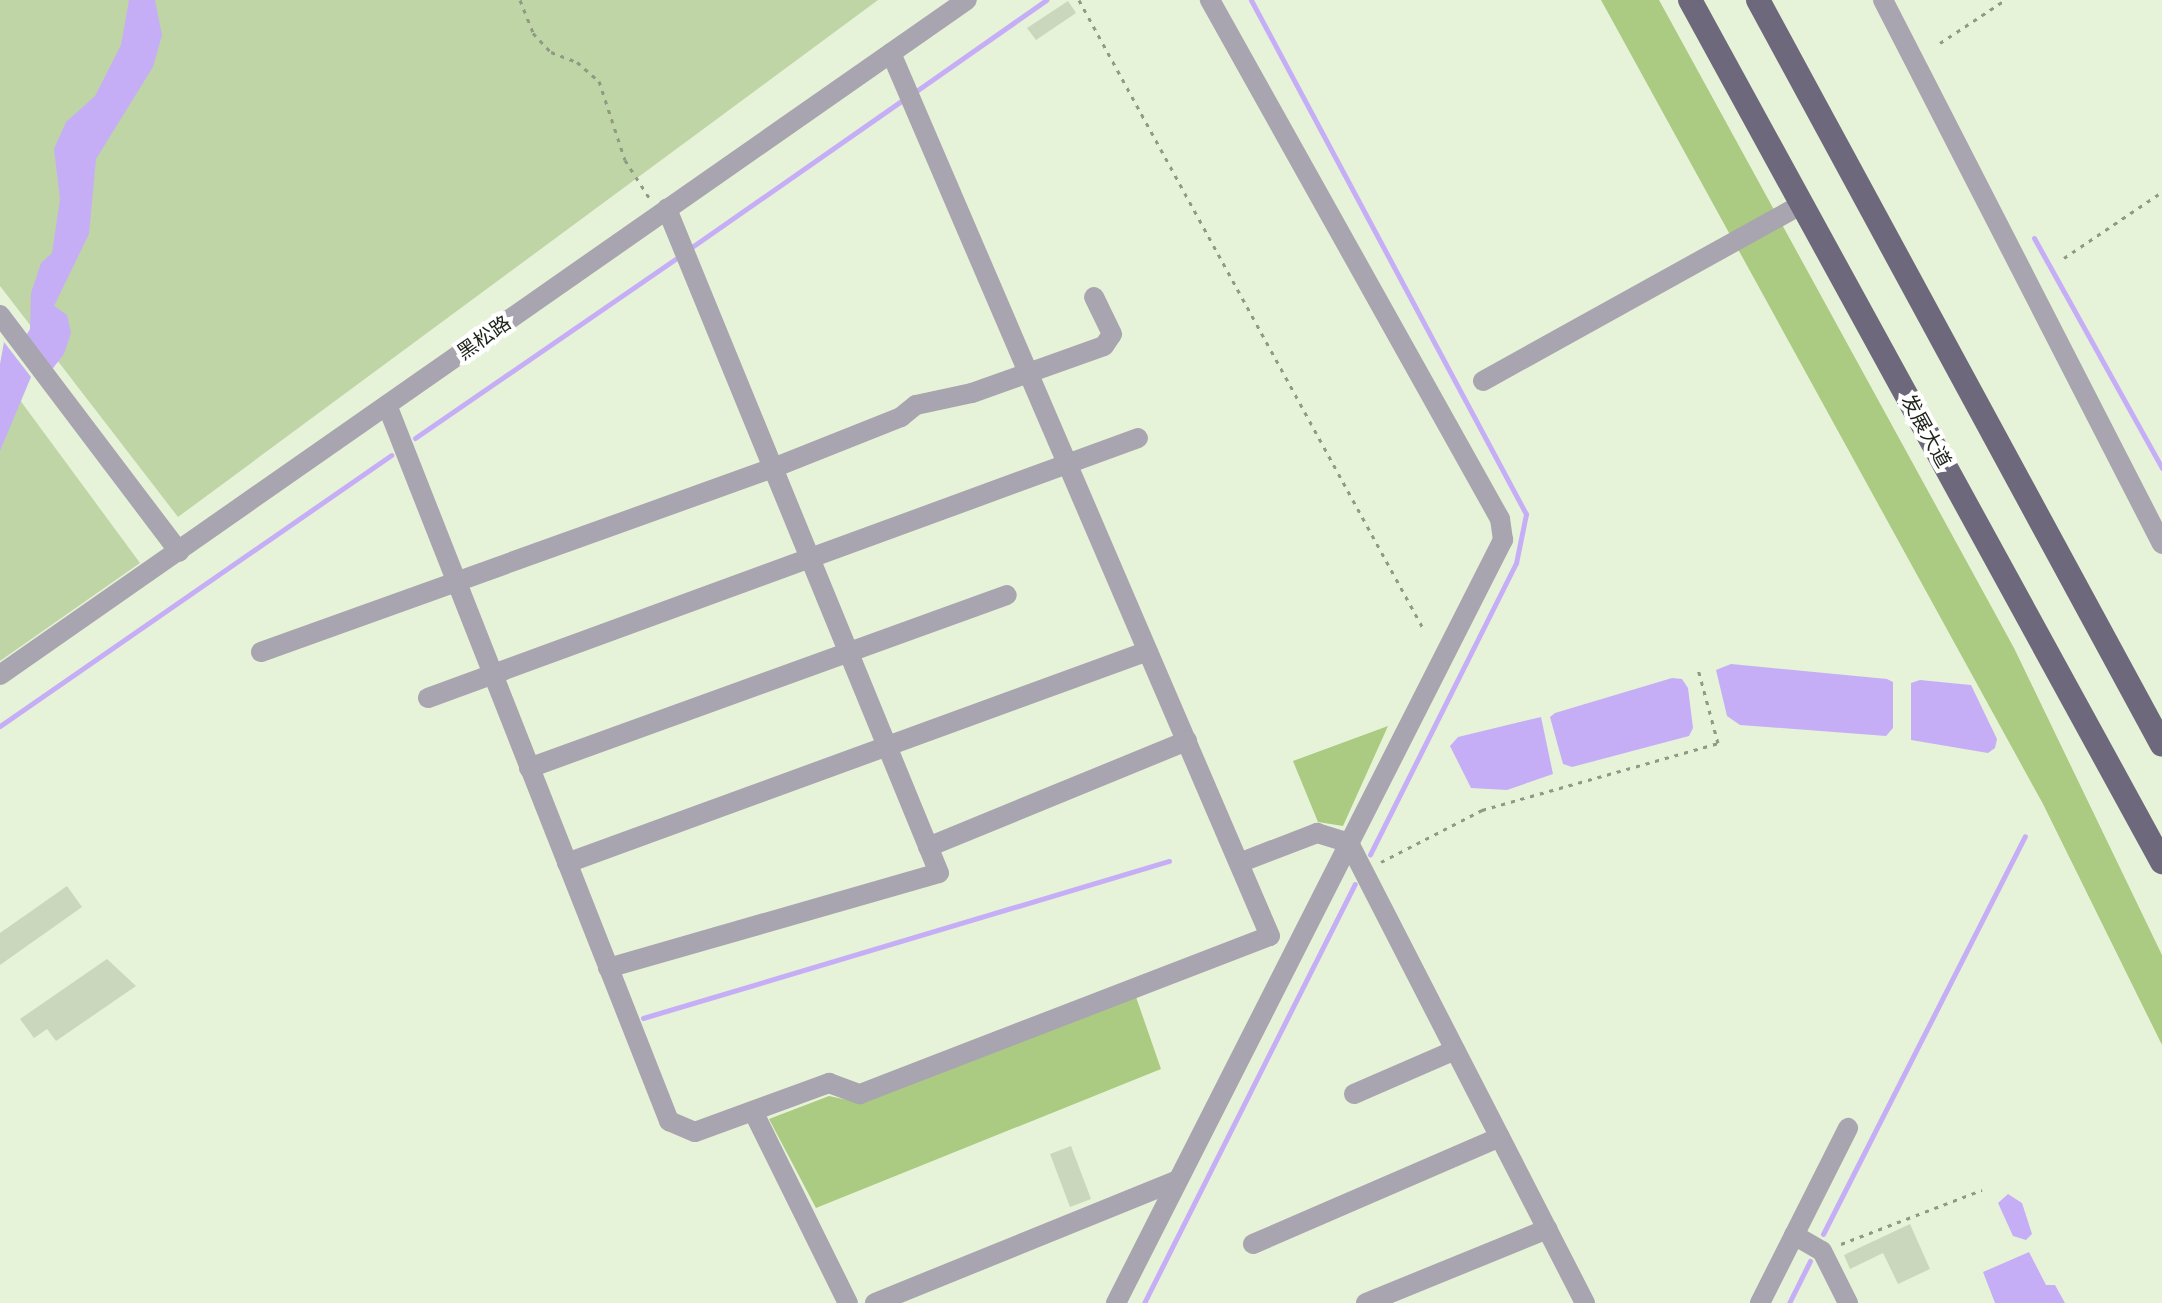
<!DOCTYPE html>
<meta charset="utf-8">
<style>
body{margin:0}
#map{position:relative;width:2162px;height:1303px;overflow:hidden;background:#e6f3d8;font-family:Helvetica,"Noto Sans SC",sans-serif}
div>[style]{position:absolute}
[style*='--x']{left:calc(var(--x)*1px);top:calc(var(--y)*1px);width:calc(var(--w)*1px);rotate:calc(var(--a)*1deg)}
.green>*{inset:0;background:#bfd5a5}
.forest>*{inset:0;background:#aacb81}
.water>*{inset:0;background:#c6aef7}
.stream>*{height:5px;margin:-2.5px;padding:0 2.5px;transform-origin:2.5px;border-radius:2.5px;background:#c6aef7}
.building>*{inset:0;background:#cad7bc}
.path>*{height:3px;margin-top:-1.5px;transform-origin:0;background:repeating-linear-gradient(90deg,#8f9985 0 4px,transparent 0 10px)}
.minor>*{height:20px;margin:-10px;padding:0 10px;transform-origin:10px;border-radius:10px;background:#a8a4b0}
.major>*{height:24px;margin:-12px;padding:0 12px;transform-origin:12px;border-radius:12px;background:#6e687c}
span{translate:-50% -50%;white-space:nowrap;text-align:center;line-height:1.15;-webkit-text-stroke:8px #fff;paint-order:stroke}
.street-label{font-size:20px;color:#1f241a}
</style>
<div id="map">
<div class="green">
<div style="clip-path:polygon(0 0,878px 0,178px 517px,0 286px)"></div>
<div style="clip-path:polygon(0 373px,140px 563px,0 661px)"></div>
</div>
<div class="forest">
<div style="clip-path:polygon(1601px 0,1659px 0,2014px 648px,2162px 955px,2162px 1045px,2043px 804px)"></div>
<div style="clip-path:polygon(1388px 726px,1343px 826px,1318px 822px,1293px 761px)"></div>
<div style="clip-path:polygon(1136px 997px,1161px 1069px,816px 1208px,769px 1119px,829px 1096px,862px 1103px)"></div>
</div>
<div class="water">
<div style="clip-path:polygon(129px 0,155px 0,162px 35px,153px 67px,96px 159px,89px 234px,54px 306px,67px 315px,71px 333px,64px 354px,50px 372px,24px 339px,30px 329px,31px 293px,41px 263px,52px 253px,60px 199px,54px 149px,66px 122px,95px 96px,121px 45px)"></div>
<div style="clip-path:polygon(4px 342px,31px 377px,0 451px,0 364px)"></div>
<div style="clip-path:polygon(1731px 664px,1887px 679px,1893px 682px,1893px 728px,1886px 736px,1740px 725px,1727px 716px,1716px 670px)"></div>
<div style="clip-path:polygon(1672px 678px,1682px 679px,1688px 688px,1693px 728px,1689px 736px,1572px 767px,1563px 764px,1550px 717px,1555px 713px)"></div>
<div style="clip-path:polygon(1920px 680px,1971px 685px,1997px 739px,1995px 748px,1988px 753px,1911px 740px,1911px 683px)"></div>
<div style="clip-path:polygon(1541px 717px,1553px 774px,1507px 790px,1471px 788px,1450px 746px,1458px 737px)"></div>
<div style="clip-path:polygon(2008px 1194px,2022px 1203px,2032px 1234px,2026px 1240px,2013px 1236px,1998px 1203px)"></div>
<div style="clip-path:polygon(2029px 1252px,2046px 1285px,2055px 1285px,2065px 1303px,1995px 1303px,1983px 1272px)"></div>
</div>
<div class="stream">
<div style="--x:1251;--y:0;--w:583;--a:61.85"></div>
<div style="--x:1526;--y:514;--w:50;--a:101.5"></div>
<div style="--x:1516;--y:563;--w:326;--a:116.6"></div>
<div style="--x:912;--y:94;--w:164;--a:-35"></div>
<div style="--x:2034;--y:238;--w:263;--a:60.9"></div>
<div style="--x:689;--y:249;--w:262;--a:-34.9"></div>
<div style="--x:415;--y:438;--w:323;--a:-34.5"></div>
<div style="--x:0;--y:726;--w:476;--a:-34.7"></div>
<div style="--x:643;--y:1018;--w:549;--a:-16.62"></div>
<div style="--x:1823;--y:1234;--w:446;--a:-63.1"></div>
<div style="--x:1144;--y:1303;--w:469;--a:-63.3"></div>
<div style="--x:1789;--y:1303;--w:47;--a:-63.4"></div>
</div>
<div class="building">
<div style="clip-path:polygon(1068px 1px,1076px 13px,1036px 40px,1027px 28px)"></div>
<div style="clip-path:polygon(67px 886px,82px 907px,0 965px,0 933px)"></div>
<div style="clip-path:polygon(107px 959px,136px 986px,56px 1041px,47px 1029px,34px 1038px,20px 1019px)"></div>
<div style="clip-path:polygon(1071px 1146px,1091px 1199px,1070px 1207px,1050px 1154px)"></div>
<div style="clip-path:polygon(1910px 1224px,1930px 1269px,1898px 1284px,1883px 1253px,1850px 1269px,1844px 1255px)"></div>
</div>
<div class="path">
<div style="--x:520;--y:0;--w:35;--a:68"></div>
<div style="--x:533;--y:33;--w:26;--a:47"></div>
<div style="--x:551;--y:52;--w:28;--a:21"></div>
<div style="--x:577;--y:62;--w:29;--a:41"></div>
<div style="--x:599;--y:81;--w:83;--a:71.8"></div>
<div style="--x:625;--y:160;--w:46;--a:57.3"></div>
<div style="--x:1079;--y:0;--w:718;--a:61.29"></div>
<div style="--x:1940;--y:43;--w:78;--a:-33.5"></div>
<div style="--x:2064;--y:258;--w:118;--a:-34"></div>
<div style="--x:1381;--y:862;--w:114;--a:-27.2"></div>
<div style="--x:1482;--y:810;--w:245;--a:-15.8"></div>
<div style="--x:1718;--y:743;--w:77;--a:-105.1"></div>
<div style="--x:1841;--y:1244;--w:151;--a:-21"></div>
</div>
<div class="minor">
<div style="--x:1883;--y:0;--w:611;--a:62.85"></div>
<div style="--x:0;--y:315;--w:297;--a:52.9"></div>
<div style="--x:1483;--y:381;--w:365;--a:-29"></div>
<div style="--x:387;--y:405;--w:770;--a:68.5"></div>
<div style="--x:669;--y:1121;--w:28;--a:23"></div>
<div style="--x:695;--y:1132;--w:143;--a:-20.1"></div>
<div style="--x:829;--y:1083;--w:33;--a:20"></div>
<div style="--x:860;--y:1094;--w:439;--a:-21.1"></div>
<div style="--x:1270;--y:936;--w:961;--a:-113.23"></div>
<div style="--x:261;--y:652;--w:544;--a:-19.77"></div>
<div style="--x:773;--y:468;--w:138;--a:-21.7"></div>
<div style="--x:901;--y:417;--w:19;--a:-39"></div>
<div style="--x:916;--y:405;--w:57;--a:-12.1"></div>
<div style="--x:972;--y:393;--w:140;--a:-19.6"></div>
<div style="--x:1104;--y:346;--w:14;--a:-56"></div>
<div style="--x:1112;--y:334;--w:41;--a:-115.9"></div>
<div style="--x:0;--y:675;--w:1179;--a:-34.92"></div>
<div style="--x:428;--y:698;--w:756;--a:-20.11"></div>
<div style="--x:529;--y:768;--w:508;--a:-19.9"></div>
<div style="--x:928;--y:847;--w:280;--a:-22.3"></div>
<div style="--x:567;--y:863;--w:618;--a:-20.05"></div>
<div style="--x:1239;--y:863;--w:84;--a:-21"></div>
<div style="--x:1317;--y:833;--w:34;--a:17"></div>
<div style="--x:1349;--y:843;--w:517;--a:62.84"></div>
<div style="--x:608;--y:968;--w:344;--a:-16"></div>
<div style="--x:939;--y:873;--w:718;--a:-112.28"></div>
<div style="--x:1354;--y:1094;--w:110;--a:-23.5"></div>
<div style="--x:753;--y:1111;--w:214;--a:63.7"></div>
<div style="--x:1794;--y:1235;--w:32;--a:30"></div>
<div style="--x:1822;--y:1251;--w:58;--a:63.4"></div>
<div style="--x:1253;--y:1244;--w:269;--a:-23.4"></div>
<div style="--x:875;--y:1303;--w:327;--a:-22.1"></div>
<div style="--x:1116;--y:1303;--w:856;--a:-63.11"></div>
<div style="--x:1503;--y:540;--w:21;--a:-98"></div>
<div style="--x:1500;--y:519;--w:595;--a:-119.2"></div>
<div style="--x:1366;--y:1303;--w:196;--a:-22.2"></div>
<div style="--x:1760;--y:1303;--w:196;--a:-63.3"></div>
</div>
<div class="major">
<div style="--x:1690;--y:0;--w:983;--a:61.3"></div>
<div style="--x:1758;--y:0;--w:847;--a:61.53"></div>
</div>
<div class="street-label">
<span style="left:484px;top:338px;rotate:-35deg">黑松路</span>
<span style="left:1926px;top:431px;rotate:61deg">发展大道</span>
</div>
</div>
